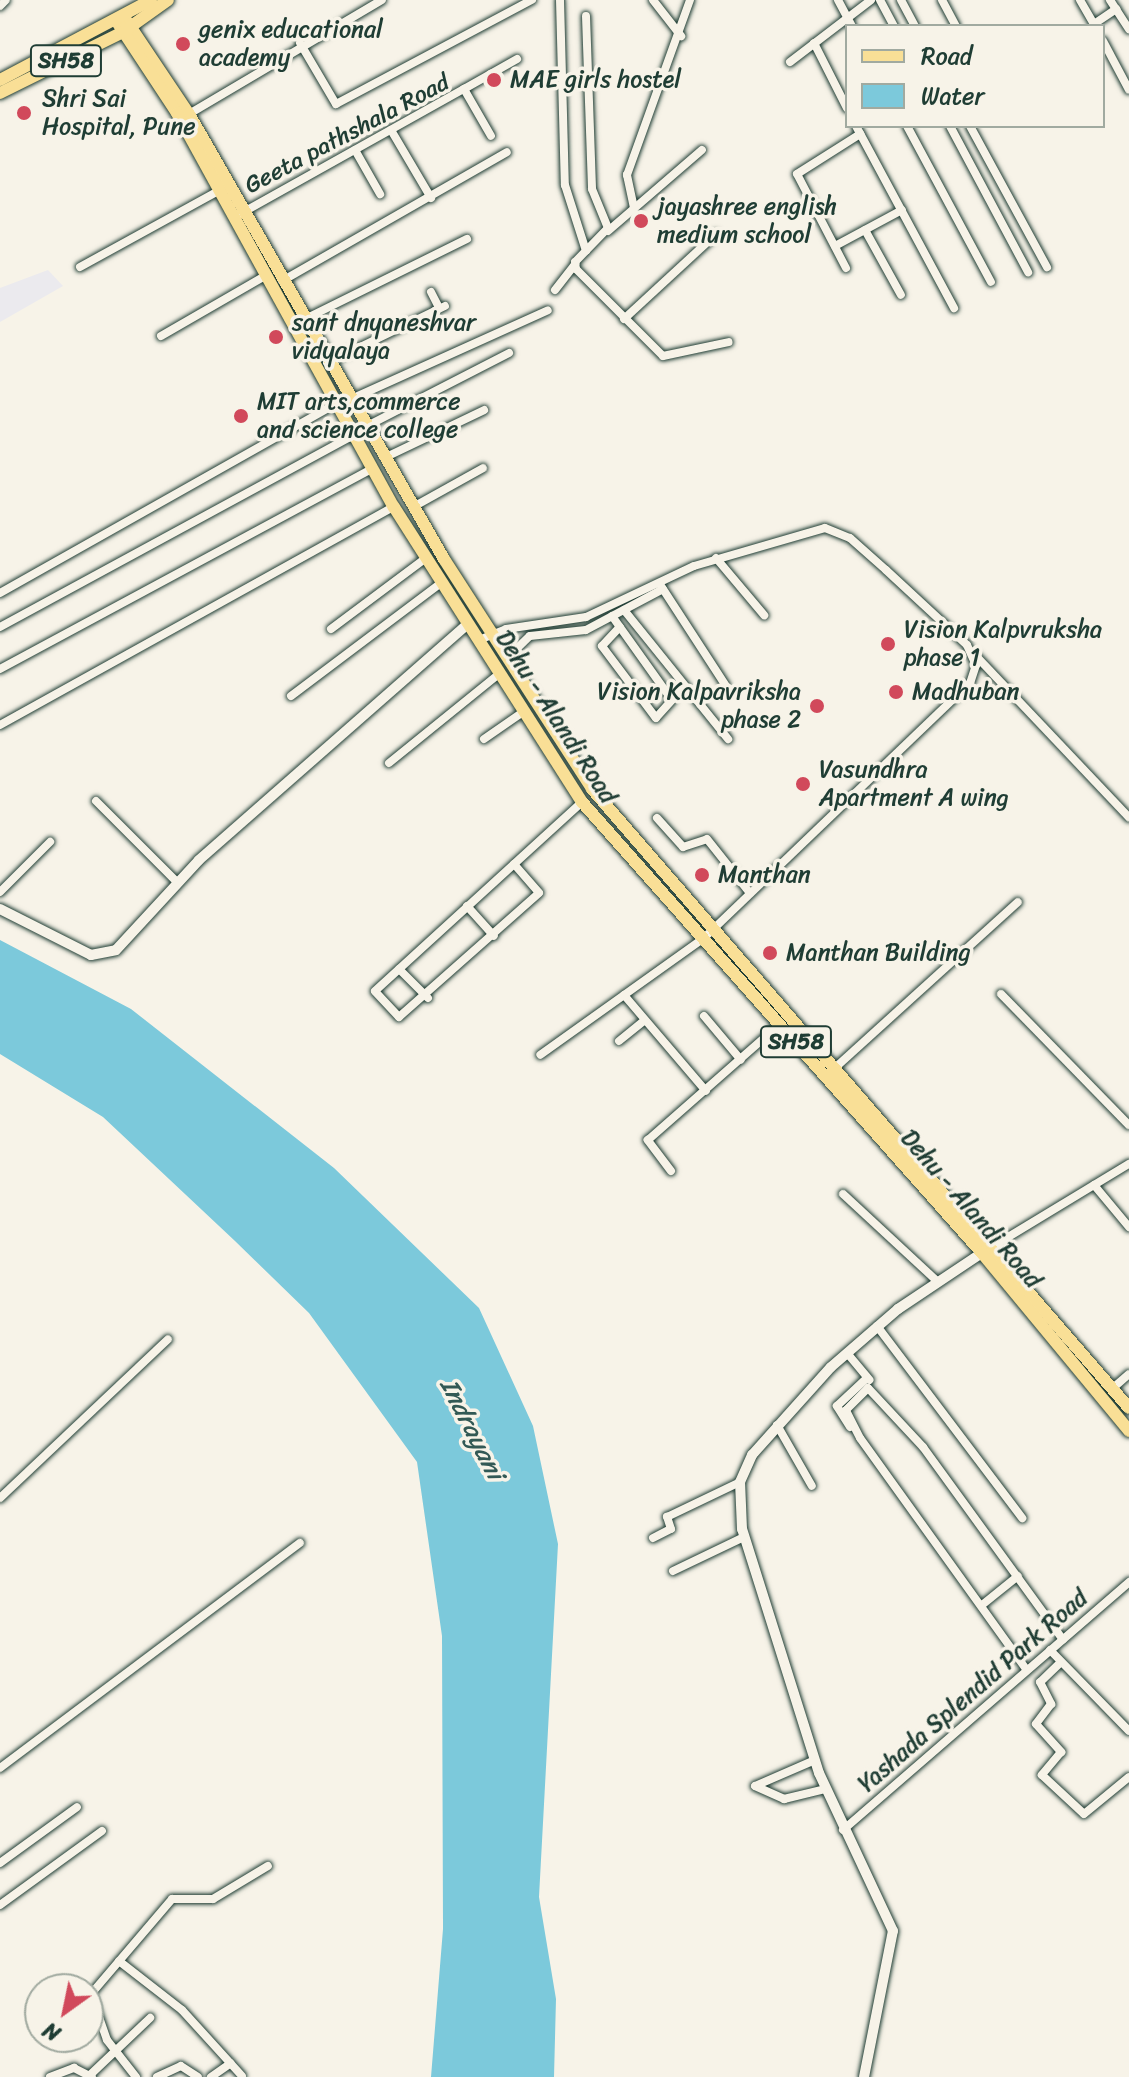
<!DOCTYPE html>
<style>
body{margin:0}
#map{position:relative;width:1129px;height:2077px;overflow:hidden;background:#f7f3e8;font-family:Sriracha,sans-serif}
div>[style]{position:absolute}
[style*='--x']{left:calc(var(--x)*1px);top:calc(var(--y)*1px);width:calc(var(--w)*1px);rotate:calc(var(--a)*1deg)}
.built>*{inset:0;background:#ebeaee}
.water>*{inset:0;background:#7cc9db}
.roads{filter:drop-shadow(0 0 2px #1f3d34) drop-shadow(0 0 2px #1f3d34)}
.minor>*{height:8px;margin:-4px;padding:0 4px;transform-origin:4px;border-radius:4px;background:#f7f3e8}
.tertiary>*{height:10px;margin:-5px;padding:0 5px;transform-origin:5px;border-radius:5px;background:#f7f3e8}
.primary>*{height:12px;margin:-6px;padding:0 6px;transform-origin:6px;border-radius:6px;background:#f9df96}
.dots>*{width:22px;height:22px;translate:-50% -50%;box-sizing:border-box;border:4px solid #f7f3e8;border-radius:50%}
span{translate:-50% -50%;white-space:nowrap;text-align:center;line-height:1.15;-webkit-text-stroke:7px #f7f3e8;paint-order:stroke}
.shield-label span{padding:2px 6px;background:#f7f3e8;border:2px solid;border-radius:6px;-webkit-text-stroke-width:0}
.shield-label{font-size:22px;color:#1f3d34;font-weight:700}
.poi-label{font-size:24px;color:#1f3d34}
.left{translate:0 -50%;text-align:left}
.right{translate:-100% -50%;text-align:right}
.street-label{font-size:24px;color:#1f3d34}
.water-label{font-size:26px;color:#325955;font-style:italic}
.legend{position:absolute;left:845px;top:24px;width:260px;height:104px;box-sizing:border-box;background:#f7f3e8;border:2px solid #a1aaa0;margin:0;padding:10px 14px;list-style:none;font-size:24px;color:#1f3d34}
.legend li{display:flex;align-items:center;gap:16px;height:40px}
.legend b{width:40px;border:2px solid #a1aaa0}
.north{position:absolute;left:24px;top:1973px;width:80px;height:80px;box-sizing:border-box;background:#f7f3e8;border:2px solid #a1aaa0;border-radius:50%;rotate:213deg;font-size:22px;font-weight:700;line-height:32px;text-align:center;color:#1f3d34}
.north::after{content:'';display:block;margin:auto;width:28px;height:36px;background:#d1495b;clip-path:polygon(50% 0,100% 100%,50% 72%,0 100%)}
</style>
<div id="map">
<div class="built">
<div style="clip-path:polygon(48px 270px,63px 286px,0 322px,0 288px)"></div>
</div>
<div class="water">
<div style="clip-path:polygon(0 940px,131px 1009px,334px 1168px,479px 1308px,533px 1426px,558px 1544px,539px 1897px,556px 1999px,554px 2077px,431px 2077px,443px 1929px,442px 1636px,417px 1462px,309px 1313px,235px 1241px,103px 1117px,0 1054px)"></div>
</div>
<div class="roads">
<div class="minor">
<div style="--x:560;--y:0;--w:185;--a:88.5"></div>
<div style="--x:565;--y:185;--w:69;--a:72.3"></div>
<div style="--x:653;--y:0;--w:46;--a:52.1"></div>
<div style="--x:838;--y:0;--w:30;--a:62"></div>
<div style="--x:880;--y:0;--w:30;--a:62"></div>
<div style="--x:901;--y:0;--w:30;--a:62"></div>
<div style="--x:942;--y:0;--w:30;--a:62"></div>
<div style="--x:1080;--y:0;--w:30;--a:60"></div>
<div style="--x:1110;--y:0;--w:35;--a:57"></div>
<div style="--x:0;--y:6;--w:8;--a:-45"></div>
<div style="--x:586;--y:16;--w:173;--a:88"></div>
<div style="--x:592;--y:189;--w:42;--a:67.7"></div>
<div style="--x:608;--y:228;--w:47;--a:134.1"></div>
<div style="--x:575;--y:262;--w:7;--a:82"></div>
<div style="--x:576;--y:269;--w:123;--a:45"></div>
<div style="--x:663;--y:356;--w:67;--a:-12"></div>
<div style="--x:1094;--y:24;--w:27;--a:-34"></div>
<div style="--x:1103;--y:41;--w:55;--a:62"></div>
<div style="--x:300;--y:43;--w:71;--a:59.5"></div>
<div style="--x:336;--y:104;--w:222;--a:-28"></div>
<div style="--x:814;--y:43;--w:73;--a:63.1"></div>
<div style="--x:790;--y:62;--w:102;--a:-37.4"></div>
<div style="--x:464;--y:89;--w:61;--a:-29.5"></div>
<div style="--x:189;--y:114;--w:224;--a:-30.6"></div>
<div style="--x:856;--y:126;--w:207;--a:61.7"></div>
<div style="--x:907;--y:126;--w:177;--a:61.7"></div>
<div style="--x:950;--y:126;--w:166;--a:61.9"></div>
<div style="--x:970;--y:126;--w:161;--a:61.4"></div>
<div style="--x:391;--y:130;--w:79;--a:59.5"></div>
<div style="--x:355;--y:150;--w:51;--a:60.4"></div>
<div style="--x:634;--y:208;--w:34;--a:-102"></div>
<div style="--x:627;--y:175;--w:186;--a:-70.2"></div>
<div style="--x:240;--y:214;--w:257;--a:-29.2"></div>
<div style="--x:464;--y:89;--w:54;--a:60.1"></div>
<div style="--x:865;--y:230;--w:74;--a:61"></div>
<div style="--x:608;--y:231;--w:124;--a:-40.8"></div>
<div style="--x:835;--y:246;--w:76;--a:-28.2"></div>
<div style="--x:80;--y:267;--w:162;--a:-28.8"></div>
<div style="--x:846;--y:268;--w:106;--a:-117.5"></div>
<div style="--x:797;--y:174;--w:75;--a:-32.4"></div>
<div style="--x:282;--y:281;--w:259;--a:-29.8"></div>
<div style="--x:555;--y:290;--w:33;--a:-52"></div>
<div style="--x:431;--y:292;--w:18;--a:63"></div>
<div style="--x:624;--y:319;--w:125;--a:-42.7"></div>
<div style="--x:303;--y:320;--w:183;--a:-26.3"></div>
<div style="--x:161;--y:336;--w:120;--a:-30"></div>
<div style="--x:327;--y:363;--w:131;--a:-25.8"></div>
<div style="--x:349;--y:400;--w:218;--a:-24.3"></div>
<div style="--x:365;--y:427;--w:162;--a:-27.2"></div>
<div style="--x:384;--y:458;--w:111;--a:-25.6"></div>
<div style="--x:413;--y:507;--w:80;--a:-29.1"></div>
<div style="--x:716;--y:558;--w:75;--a:49.9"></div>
<div style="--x:661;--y:586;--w:119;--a:57"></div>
<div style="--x:0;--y:593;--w:386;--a:-29.4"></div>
<div style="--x:624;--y:610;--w:166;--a:51.1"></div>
<div style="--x:612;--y:616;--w:103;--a:54.5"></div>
<div style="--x:672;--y:700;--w:24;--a:132"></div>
<div style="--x:656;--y:718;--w:90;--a:-126.9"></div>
<div style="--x:602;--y:646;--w:26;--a:-47"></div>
<div style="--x:0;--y:627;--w:402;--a:-28.5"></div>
<div style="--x:331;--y:629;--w:119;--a:-36.8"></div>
<div style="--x:479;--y:640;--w:29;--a:-22"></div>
<div style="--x:506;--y:629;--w:81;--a:-8.5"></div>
<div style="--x:586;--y:617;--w:119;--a:-25.3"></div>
<div style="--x:694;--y:566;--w:136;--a:-16.2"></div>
<div style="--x:825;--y:528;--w:27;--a:22"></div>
<div style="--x:850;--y:538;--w:48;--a:41.6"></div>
<div style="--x:886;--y:570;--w:110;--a:42.8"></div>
<div style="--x:967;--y:645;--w:22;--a:66"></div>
<div style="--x:976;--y:665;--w:19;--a:108"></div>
<div style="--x:970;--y:683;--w:368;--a:136.2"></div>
<div style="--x:704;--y:938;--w:201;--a:144.5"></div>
<div style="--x:975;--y:655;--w:224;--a:46.5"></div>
<div style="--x:508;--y:657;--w:30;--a:-44"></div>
<div style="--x:530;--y:636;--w:56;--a:-6.1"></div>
<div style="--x:586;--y:630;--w:87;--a:-28"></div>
<div style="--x:0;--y:669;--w:422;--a:-28.3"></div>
<div style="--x:291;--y:696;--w:188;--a:-37"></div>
<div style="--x:0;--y:725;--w:450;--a:-29"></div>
<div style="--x:484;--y:739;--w:47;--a:-34.7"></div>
<div style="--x:389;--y:763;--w:141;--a:-39"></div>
<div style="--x:96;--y:801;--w:115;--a:45"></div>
<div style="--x:657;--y:818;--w:39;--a:48"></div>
<div style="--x:683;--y:847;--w:25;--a:-18"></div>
<div style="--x:707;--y:839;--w:69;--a:51.5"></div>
<div style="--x:514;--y:864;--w:38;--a:49"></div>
<div style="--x:539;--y:893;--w:187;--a:138.5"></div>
<div style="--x:399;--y:1017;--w:35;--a:-133"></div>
<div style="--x:375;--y:991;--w:280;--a:-42.4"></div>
<div style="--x:0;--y:892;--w:71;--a:-45"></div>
<div style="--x:467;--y:906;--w:40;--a:48"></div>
<div style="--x:399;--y:969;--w:41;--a:45"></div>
<div style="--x:1001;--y:994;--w:183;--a:45.7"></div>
<div style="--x:624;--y:995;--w:126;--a:49.5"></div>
<div style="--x:704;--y:1016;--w:57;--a:49.9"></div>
<div style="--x:619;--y:1041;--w:32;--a:-39"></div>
<div style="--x:837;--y:1066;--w:244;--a:-42.2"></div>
<div style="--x:671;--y:1171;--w:39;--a:-127"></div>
<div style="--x:648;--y:1140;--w:176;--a:-41.3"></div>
<div style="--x:1094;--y:1185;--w:55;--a:50.2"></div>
<div style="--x:843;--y:1194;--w:129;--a:42.8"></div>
<div style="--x:995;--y:1245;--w:157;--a:-31.2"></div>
<div style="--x:877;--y:1326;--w:241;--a:52.9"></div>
<div style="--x:847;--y:1353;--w:35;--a:50"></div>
<div style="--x:1113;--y:1388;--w:21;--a:-41"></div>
<div style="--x:777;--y:1425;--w:70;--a:60.2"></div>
<div style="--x:850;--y:1427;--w:25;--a:-122"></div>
<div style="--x:837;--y:1406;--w:41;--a:-43"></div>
<div style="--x:0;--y:1498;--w:231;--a:-43.4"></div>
<div style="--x:653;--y:1538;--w:20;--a:-27"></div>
<div style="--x:671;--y:1529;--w:13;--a:-108"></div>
<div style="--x:667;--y:1517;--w:81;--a:-25.6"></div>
<div style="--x:673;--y:1571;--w:79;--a:-25.6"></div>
<div style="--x:982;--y:1605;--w:46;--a:-38.9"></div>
<div style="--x:1050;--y:1650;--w:113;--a:45.7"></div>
<div style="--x:1061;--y:1662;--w:29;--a:136"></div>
<div style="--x:1040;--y:1682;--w:25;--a:63"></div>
<div style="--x:1051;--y:1704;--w:25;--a:127"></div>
<div style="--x:1036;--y:1724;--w:38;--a:48"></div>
<div style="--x:1061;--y:1752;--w:30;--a:130"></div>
<div style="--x:1042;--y:1775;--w:57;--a:42.9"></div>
<div style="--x:1084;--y:1814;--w:58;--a:-39.4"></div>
<div style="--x:1026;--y:1669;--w:284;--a:-125.7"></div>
<div style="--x:860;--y:1438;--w:31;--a:-117"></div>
<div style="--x:846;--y:1410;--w:31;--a:-45"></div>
<div style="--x:868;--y:1388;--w:81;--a:47"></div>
<div style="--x:923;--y:1447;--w:238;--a:54"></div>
<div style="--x:815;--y:1760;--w:65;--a:156.6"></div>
<div style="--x:755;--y:1786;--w:32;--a:24"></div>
<div style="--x:784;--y:1799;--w:42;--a:-13.7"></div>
<div style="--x:0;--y:1768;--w:375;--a:-36.9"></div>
<div style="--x:843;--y:1830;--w:379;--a:-40.9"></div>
<div style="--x:0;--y:1863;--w:95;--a:-36"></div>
<div style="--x:0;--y:1905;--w:126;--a:-36"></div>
<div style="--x:119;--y:1961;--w:80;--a:37.9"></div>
<div style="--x:182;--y:2010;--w:89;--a:47.7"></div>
<div style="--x:90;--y:2075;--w:83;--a:-43.5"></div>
<div style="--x:50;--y:2077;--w:26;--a:-21"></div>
<div style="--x:74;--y:2068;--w:20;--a:27"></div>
<div style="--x:136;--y:2077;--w:47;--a:-128.1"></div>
<div style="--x:107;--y:2040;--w:49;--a:-109.2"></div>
<div style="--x:91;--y:1994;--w:125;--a:-49.5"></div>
<div style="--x:172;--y:1899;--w:41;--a:0"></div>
<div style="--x:213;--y:1899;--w:64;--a:-31"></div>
<div style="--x:157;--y:2077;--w:26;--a:-25"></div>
<div style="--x:181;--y:2066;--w:20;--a:33"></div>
<div style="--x:211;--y:2077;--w:24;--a:-35"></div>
</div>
<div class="tertiary">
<div style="--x:0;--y:909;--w:102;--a:26.8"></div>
<div style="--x:91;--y:955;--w:25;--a:-11"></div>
<div style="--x:116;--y:950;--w:122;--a:-47.3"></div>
<div style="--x:199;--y:860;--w:358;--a:-41.3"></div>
<div style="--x:864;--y:2077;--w:149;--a:-78.8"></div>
<div style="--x:893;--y:1931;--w:174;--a:-115.1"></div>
<div style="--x:819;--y:1773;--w:256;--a:-107.5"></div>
<div style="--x:742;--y:1529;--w:47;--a:-92.4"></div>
<div style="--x:740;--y:1482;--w:30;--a:-66"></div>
<div style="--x:752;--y:1455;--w:118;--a:-48.1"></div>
<div style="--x:831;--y:1367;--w:89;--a:-40.9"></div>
<div style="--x:898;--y:1309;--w:106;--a:-33.8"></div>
</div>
<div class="primary">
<div style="--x:124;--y:17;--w:117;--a:56.2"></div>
<div style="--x:189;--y:114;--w:513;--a:60.19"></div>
<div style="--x:444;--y:559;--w:274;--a:57.2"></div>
<div style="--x:592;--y:789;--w:819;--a:49.06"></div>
<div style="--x:117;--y:22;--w:109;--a:56.6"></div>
<div style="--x:177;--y:113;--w:450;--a:61.2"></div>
<div style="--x:394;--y:507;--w:350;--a:57.5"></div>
<div style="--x:582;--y:802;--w:603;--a:48.43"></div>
<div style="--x:982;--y:1253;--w:231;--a:50.4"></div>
<div style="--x:0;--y:80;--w:171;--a:-27.9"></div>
<div style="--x:0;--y:93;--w:137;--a:-26.4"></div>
<div style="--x:123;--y:32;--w:55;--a:-35.4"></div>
</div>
</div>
<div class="dots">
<div style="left:183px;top:44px;background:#d1495b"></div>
<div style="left:494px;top:80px;background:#d1495b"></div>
<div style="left:24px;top:113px;background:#d1495b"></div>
<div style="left:641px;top:221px;background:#d1495b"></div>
<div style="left:276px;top:337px;background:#d1495b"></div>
<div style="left:241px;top:416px;background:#d1495b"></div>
<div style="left:888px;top:644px;background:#d1495b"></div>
<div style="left:896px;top:692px;background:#d1495b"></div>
<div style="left:817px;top:706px;background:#d1495b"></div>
<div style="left:803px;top:784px;background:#d1495b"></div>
<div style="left:702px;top:875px;background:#d1495b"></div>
<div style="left:770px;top:953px;background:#d1495b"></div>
</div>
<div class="shield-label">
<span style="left:66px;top:61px">SH58</span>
<span style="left:796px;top:1042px">SH58</span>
</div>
<div class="poi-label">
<span class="left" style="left:199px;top:44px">genix educational<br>academy</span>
<span class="left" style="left:510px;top:80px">MAE girls hostel</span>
<span class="left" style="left:42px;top:113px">Shri Sai<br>Hospital, Pune</span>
<span class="left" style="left:657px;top:221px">jayashree english<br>medium school</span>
<span class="left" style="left:292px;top:337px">sant dnyaneshvar<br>vidyalaya</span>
<span class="left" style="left:257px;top:416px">MIT arts,commerce<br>and science college</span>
<span class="left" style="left:904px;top:644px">Vision Kalpvruksha<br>phase 1</span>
<span class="right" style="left:801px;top:706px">Vision Kalpavriksha<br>phase 2</span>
<span class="left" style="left:912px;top:692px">Madhuban</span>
<span class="left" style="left:819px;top:784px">Vasundhra<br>Apartment A wing</span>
<span class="left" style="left:718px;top:875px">Manthan</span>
<span class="left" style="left:786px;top:953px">Manthan Building</span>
</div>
<div class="street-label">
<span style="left:347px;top:134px;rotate:-28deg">Geeta pathshala Road</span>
<span style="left:556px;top:717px;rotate:57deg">Dehu - Alandi Road</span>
<span style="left:971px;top:1209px;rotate:49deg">Dehu - Alandi Road</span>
<span style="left:973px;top:1691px;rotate:-41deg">Yashada Splendid Park Road</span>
</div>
<div class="water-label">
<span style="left:472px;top:1429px;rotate:63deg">Indrayani</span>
</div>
<ul class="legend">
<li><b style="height:10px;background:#f9df96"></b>Road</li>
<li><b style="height:22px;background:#7cc9db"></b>Water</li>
</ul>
<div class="north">N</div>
</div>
